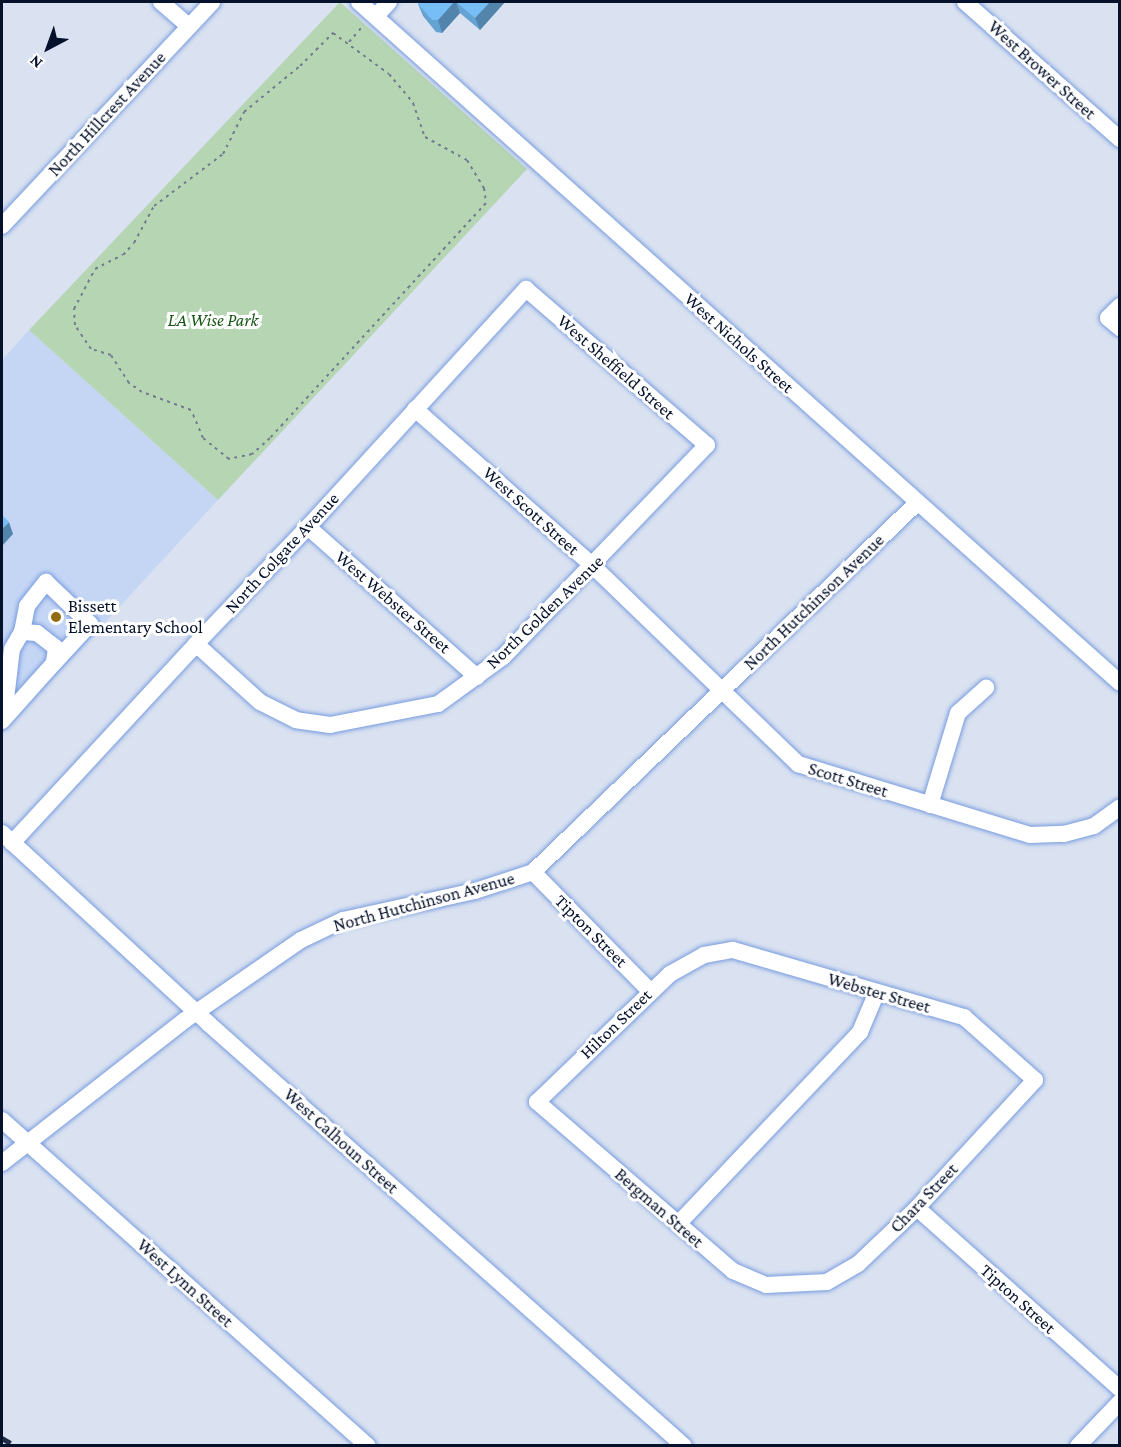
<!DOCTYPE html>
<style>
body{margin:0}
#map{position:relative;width:1121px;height:1447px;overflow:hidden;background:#dae2f1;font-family:"Crimson Pro",serif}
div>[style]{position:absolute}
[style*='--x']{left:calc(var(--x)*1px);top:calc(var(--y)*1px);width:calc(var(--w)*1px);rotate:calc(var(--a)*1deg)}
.built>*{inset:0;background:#c5d6f5}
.green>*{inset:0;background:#b6d5b3}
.path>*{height:2px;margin-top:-1px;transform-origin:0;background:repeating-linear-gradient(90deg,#727c90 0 3px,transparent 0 7.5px)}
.roads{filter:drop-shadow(0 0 2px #789cdf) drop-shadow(0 0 2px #789cdf)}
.minor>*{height:16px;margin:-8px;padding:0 8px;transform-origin:8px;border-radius:8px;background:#fff}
.rail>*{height:4.5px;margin-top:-2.25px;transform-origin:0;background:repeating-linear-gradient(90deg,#222e45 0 10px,transparent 0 20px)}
.wall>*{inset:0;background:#65a3d3}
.shaded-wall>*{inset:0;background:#5385ac}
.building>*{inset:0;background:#76bef5}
.dots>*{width:16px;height:16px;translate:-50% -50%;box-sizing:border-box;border:3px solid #fff;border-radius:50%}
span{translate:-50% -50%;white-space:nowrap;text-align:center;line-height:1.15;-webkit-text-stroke:6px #fff;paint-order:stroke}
.street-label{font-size:18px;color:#06122b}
.park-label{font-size:18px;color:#195717;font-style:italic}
.poi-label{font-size:18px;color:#06122b}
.left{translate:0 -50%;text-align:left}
.frame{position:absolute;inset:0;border:3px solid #06122b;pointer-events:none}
.north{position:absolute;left:18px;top:18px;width:60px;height:60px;-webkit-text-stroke:4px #fff;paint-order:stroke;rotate:221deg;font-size:16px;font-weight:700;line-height:24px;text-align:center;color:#06122b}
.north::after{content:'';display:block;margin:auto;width:21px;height:27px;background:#06122b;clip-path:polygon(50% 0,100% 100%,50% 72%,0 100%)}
</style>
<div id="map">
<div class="built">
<div style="clip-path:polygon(29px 330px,218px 500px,2px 734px,2px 360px)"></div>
</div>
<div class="green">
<div style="clip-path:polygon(340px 2px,527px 169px,218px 500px,29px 330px)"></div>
</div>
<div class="path">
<div style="--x:333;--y:33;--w:69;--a:36.2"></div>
<div style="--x:389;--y:74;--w:38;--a:50"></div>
<div style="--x:413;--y:103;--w:36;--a:71"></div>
<div style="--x:425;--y:137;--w:48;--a:28.7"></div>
<div style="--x:467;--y:160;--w:33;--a:59"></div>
<div style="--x:484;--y:188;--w:15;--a:82"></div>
<div style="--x:486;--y:203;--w:319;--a:132.6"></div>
<div style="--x:270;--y:438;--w:24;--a:138"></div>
<div style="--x:252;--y:454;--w:24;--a:168"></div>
<div style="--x:229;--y:459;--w:33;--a:-141"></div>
<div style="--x:203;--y:438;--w:30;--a:-113"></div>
<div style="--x:191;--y:410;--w:52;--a:-159.8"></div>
<div style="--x:142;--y:392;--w:16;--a:-145"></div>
<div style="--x:129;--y:383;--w:33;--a:-123"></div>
<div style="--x:111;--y:355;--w:21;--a:-163"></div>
<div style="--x:91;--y:349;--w:29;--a:-124"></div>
<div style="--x:75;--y:325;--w:16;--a:-94"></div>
<div style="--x:74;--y:309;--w:45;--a:-62.3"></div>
<div style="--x:95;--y:269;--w:31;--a:-27"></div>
<div style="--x:123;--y:255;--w:16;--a:-47"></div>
<div style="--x:134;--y:243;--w:42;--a:-61.6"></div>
<div style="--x:154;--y:206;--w:86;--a:-37"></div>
<div style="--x:223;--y:154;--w:47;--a:-63.4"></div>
<div style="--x:244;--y:112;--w:72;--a:-39.4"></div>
<div style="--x:300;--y:66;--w:47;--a:-45"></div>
<div style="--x:349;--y:42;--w:21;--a:-49"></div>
</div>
<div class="roads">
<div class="minor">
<div style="--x:161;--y:2;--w:37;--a:41"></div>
<div style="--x:359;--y:2;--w:1021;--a:41.82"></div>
<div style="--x:965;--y:2;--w:207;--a:41.5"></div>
<div style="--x:376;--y:16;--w:19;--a:-47"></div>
<div style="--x:2;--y:226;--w:307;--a:-46.8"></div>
<div style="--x:1120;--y:306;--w:17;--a:135"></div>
<div style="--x:1108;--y:318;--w:16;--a:40"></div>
<div style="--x:415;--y:409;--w:239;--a:41.4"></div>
<div style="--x:594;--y:567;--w:284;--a:44"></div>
<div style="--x:798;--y:764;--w:243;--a:17"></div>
<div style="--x:1030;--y:835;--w:34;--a:-2"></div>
<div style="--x:1064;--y:834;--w:31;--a:-15"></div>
<div style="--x:1094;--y:826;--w:32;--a:-36"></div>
<div style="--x:308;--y:527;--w:226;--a:41.6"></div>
<div style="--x:22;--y:632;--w:26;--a:-79"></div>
<div style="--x:27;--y:606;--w:31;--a:-52"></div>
<div style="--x:46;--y:582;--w:61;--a:43.7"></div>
<div style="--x:90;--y:624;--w:53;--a:132.7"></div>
<div style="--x:2;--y:703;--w:6;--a:-45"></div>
<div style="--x:6;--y:699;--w:50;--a:-83.2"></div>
<div style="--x:12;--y:649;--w:20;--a:-60"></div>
<div style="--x:22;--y:632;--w:15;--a:4"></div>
<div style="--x:37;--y:633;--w:24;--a:38"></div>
<div style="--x:56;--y:648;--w:15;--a:98"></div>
<div style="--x:54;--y:663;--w:78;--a:131.9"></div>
<div style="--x:930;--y:805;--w:96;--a:-73.1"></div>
<div style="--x:958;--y:713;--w:38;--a:-42"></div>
<div style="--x:2;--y:833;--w:282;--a:42.7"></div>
<div style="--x:209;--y:1024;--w:635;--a:41.62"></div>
<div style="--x:12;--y:843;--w:262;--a:-47.2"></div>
<div style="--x:190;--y:651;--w:9;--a:-49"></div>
<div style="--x:196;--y:644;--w:162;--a:-46.3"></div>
<div style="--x:308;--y:527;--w:323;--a:-47.5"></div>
<div style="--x:526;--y:289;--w:239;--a:40.8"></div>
<div style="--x:707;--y:445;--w:294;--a:133.9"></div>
<div style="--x:503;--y:657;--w:80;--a:144.1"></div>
<div style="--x:438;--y:704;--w:110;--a:169"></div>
<div style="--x:330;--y:725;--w:34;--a:-172"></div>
<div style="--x:296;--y:720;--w:40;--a:-153.4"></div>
<div style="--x:260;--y:702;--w:86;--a:-137.8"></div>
<div style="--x:533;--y:872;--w:165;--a:45.5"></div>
<div style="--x:733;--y:950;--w:241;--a:16.2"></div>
<div style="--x:964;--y:1017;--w:95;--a:41.6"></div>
<div style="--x:1035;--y:1080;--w:174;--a:132.7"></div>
<div style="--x:917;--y:1208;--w:81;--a:136.5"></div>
<div style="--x:858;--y:1264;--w:36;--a:150"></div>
<div style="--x:827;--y:1282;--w:61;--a:177.2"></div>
<div style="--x:766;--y:1285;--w:36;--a:-157"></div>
<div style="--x:733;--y:1271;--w:259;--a:-139.2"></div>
<div style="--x:537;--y:1102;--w:185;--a:-43.9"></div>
<div style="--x:670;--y:974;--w:39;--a:-29"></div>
<div style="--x:704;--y:955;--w:29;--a:-10"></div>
<div style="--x:2;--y:1120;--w:490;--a:41.7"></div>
<div style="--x:2;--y:1163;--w:232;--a:-38"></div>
<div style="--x:185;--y:1020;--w:141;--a:-34.6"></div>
<div style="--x:301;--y:940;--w:47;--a:-25.5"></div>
<div style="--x:343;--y:920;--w:135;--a:-12.4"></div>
<div style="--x:475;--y:891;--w:61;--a:-18.1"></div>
<div style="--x:533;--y:872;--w:533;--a:-43.86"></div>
<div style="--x:917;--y:1208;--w:272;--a:41.7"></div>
<div style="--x:678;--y:1224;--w:265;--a:-46.5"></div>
<div style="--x:860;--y:1032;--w:43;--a:-67"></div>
<div style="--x:1078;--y:1446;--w:61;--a:-46.3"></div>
</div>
</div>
<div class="rail">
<div style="--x:2;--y:1438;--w:16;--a:30"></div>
</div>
<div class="wall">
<div style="clip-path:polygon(420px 2px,505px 2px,480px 30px,460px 13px,442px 33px,436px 32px,423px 16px,418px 4px)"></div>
</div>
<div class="shaded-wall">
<div style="clip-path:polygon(454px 2px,456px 2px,460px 13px,442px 33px,438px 20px)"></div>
<div style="clip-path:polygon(490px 2px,505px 2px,480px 30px,475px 18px)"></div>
<div style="clip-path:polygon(9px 522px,13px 534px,2px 546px,2px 529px)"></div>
</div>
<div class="building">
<div style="clip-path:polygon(420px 2px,454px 2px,438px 20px,432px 20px,418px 4px)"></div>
<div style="clip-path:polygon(456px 2px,490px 2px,475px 18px)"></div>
<div style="clip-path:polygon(2px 515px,9px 522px,2px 529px)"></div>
</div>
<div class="dots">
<div style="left:56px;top:617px;background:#926c13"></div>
</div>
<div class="street-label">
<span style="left:1042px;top:70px;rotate:42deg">West Brower Street</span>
<span style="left:107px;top:114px;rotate:-47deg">North Hillcrest Avenue</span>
<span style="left:739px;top:343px;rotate:42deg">West Nichols Street</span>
<span style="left:616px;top:367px;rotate:41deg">West Sheffield Street</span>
<span style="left:531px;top:511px;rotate:42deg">West Scott Street</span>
<span style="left:282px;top:553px;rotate:-47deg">North Colgate Avenue</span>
<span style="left:393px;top:602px;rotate:41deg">West Webster Street</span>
<span style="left:814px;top:602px;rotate:-44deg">North Hutchinson Avenue</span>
<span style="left:545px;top:612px;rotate:-44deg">North Golden Avenue</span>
<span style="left:848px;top:780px;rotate:17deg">Scott Street</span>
<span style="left:424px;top:902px;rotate:-15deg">North Hutchinson Avenue</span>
<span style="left:591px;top:931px;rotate:45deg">Tipton Street</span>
<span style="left:879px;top:993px;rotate:16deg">Webster Street</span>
<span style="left:616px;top:1024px;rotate:-44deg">Hilton Street</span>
<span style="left:341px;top:1141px;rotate:42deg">West Calhoun Street</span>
<span style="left:924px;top:1198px;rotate:-46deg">Chara Street</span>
<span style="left:659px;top:1208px;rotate:41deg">Bergman Street</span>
<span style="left:185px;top:1283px;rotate:42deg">West Lynn Street</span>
<span style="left:1018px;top:1299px;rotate:42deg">Tipton Street</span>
</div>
<div class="park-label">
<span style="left:213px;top:320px">LA Wise Park</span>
</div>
<div class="poi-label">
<span class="left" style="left:68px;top:617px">Bissett<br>Elementary School</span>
</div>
<div class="frame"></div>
<div class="north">N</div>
</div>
